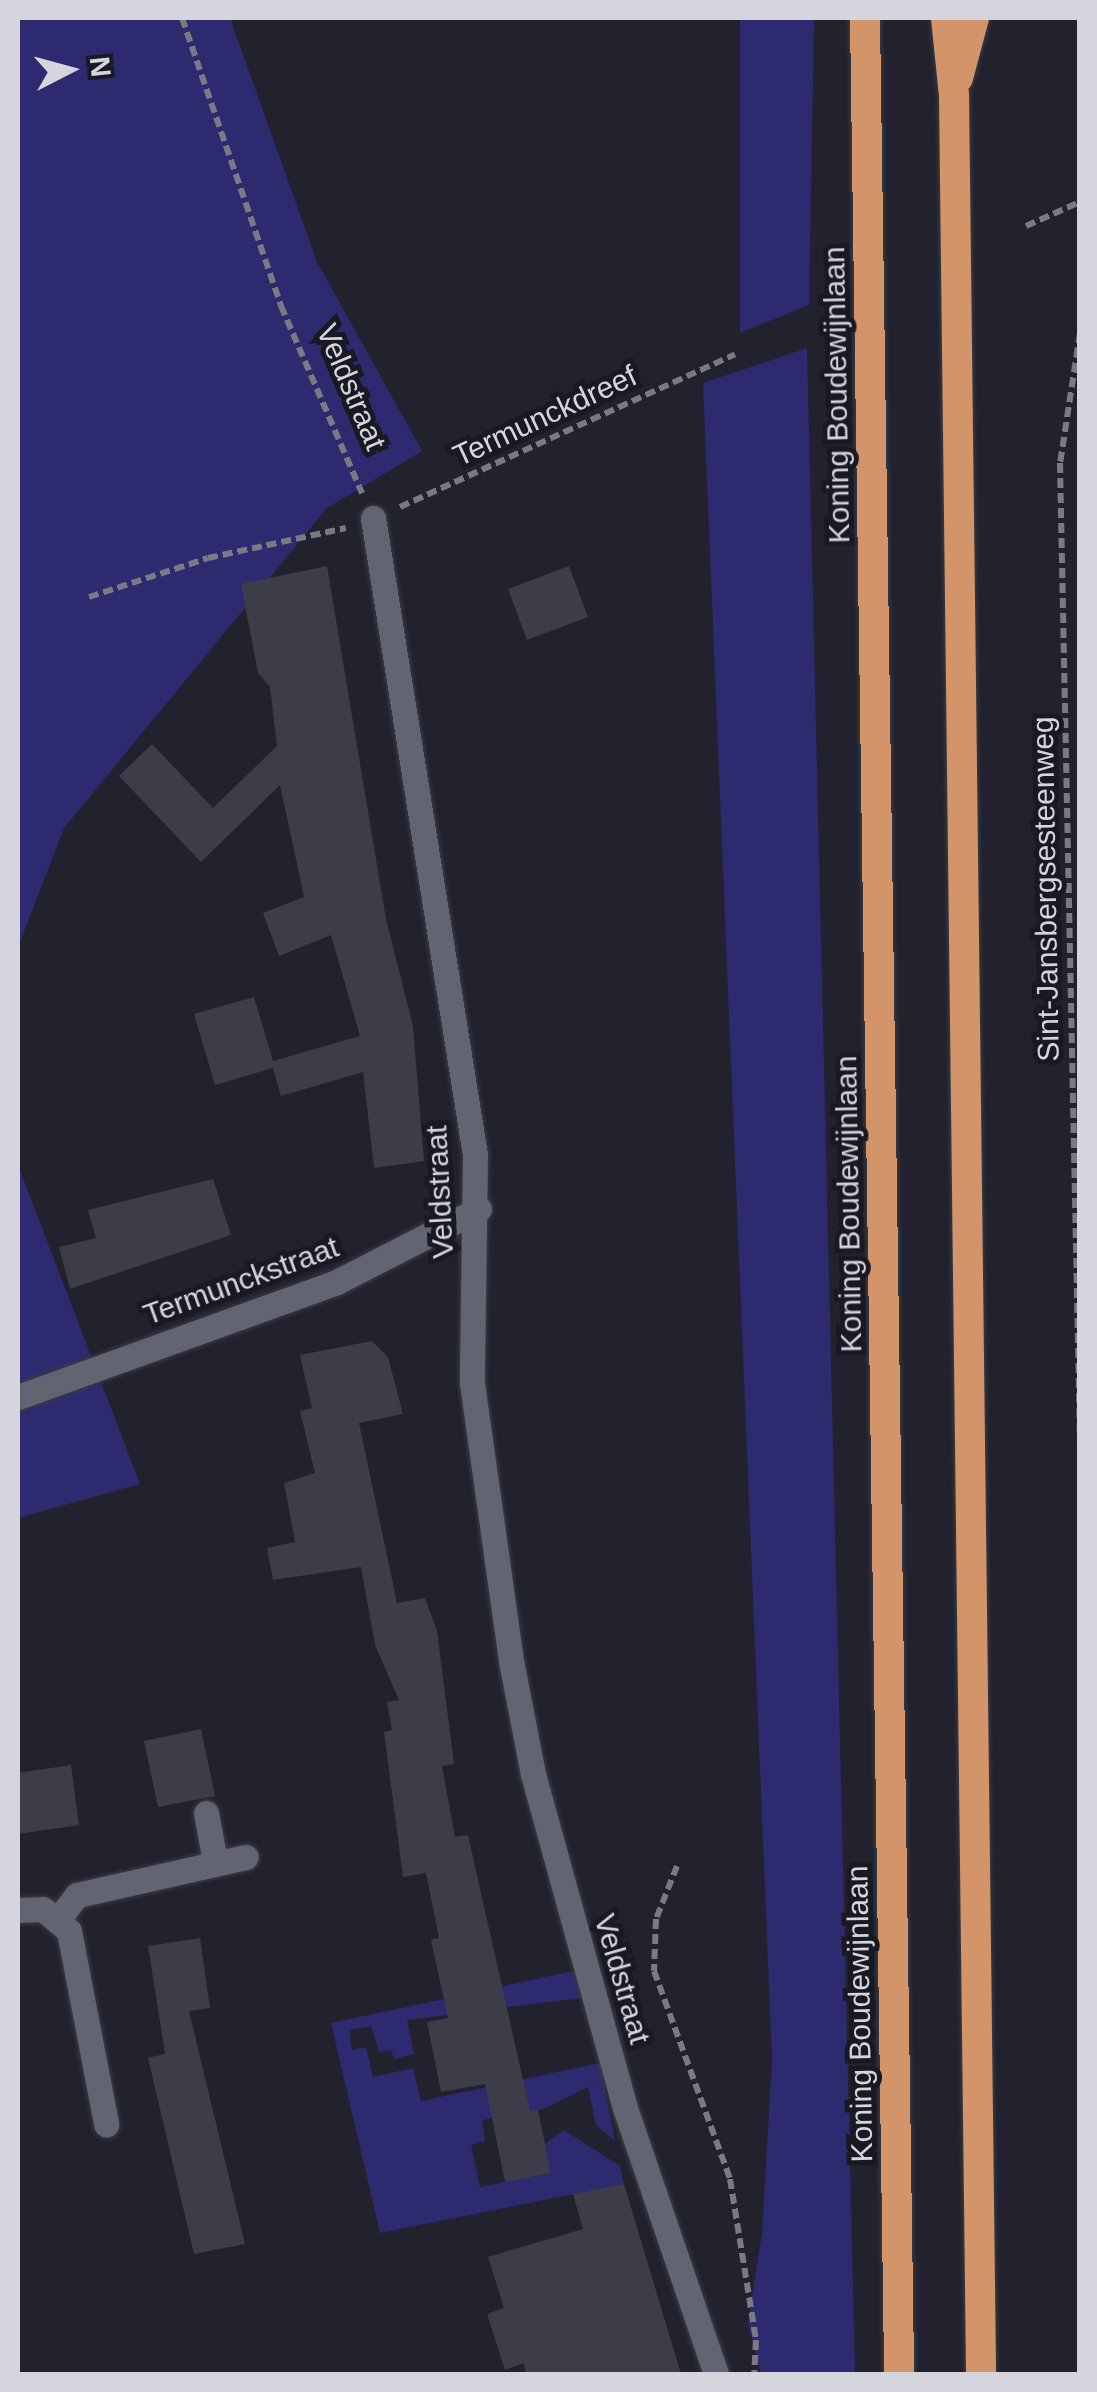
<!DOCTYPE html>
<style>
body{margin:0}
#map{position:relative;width:1097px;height:2392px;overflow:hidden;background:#21222d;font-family:Arial,sans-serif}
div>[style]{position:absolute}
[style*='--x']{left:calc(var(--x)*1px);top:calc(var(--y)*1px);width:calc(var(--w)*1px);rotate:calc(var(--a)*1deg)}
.green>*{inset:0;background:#2e2a6f}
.building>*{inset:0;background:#3c3d49}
.path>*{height:6px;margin-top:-3px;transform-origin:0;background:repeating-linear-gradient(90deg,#797a83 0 10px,transparent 0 15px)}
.roads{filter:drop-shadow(0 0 2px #3b3c45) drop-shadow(0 0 2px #3b3c45)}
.minor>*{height:25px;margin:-12.5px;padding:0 12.5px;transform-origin:12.5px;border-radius:12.5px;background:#626471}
.highway>*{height:30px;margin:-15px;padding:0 15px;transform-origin:15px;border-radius:15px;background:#d29468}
span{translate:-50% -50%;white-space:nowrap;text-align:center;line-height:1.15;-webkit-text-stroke:10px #181923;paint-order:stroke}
.street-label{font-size:30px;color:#d5d6dd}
.frame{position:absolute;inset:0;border:20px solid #d5d6dd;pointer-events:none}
.north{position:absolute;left:20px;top:20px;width:100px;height:100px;-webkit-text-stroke:8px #181923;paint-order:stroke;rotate:84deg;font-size:28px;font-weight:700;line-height:40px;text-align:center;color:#d5d6dd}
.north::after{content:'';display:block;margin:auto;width:35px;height:45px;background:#d5d6dd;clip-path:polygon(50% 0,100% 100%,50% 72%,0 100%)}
</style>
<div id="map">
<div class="green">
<div style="clip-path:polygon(18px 18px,230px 18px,317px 262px,422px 451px,327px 508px,64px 828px,18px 947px)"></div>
<div style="clip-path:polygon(740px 18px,814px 18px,809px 305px,740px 333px)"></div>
<div style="clip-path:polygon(807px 348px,855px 2374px,761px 2374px,748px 2324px,762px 2233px,772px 2060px,703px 383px)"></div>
<div style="clip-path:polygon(18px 1165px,140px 1484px,18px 1518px)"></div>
<div style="clip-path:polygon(574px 1971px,581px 1998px,407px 2020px,414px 2054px,394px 2059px,391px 2050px,379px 2052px,371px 2026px,349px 2030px,352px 2050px,366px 2047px,373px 2077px,413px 2068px,421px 2101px,600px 2063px,615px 2141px,596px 2125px,588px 2087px,544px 2109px,482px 2120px,485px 2141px,471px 2145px,480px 2187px,551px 2173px,545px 2144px,564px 2130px,620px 2166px,624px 2184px,380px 2233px,331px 2023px)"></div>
</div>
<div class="building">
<div style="clip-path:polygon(327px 566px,386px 919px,413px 1026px,424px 1161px,374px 1168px,363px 1072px,281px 1096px,273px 1068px,215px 1085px,194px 1014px,254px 997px,273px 1061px,360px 1036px,331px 935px,279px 956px,263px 913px,304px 897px,280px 785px,201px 862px,119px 776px,152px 744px,213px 808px,277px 746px,270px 687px,258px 673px,241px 584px)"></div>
<div style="clip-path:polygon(569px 566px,588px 617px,527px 640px,508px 589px)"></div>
<div style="clip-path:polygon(213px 1179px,231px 1235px,70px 1289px,59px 1247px,96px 1238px,88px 1210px)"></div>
<div style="clip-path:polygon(372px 1341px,388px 1357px,403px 1414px,359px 1423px,397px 1603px,425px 1598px,437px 1631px,454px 1764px,442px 1766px,455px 1837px,468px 1835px,530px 2111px,538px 2110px,551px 2173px,505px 2182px,485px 2084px,441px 2092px,427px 2022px,448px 2018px,431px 1940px,439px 1938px,426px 1873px,403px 1877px,384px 1732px,392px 1730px,387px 1702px,399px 1700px,375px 1645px,361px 1567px,273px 1580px,267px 1548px,295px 1542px,284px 1483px,315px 1473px,300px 1411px,312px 1408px,300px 1355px)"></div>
<div style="clip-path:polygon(201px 1729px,215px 1796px,158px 1807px,144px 1741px)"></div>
<div style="clip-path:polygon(71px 1765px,79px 1825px,18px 1834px,18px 1773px)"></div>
<div style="clip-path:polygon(200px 1938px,210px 2008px,189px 2011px,245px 2244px,194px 2254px,148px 2058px,165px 2054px,148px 1946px)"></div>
<div style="clip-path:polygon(624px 2184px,681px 2374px,526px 2374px,524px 2363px,505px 2370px,487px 2314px,504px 2308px,488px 2257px,583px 2229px,573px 2194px)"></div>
</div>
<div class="path">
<div style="--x:182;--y:18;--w:305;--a:71"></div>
<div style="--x:281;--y:306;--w:204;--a:66.6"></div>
<div style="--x:1026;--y:226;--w:59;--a:-24"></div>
<div style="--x:1080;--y:333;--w:132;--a:98.7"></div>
<div style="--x:1060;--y:463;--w:982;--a:88.83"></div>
<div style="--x:400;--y:507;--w:368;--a:-24.5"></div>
<div style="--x:89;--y:597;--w:125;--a:-18.1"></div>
<div style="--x:208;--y:558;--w:141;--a:-12.3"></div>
<div style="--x:677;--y:1866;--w:57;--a:111.6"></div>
<div style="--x:656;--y:1919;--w:52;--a:92.2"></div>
<div style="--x:654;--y:1971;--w:221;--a:69.9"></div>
<div style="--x:730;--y:2179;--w:163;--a:80.8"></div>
<div style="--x:756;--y:2340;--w:34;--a:93"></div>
</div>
<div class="roads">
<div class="minor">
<div style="--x:373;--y:518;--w:645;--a:80.9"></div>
<div style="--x:475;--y:1155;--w:228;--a:90.8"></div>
<div style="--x:472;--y:1383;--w:286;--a:82"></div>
<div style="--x:512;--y:1666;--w:110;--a:79"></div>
<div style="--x:533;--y:1774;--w:346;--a:74.6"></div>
<div style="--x:625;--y:2108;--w:281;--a:71.1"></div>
<div style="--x:18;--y:1397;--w:337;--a:-19.8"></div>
<div style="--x:335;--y:1283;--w:162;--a:-27.2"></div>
<div style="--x:206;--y:1813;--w:49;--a:79.4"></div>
<div style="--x:18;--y:1910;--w:25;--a:-2"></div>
<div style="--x:43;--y:1909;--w:34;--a:40"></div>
<div style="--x:69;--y:1931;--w:197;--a:79.1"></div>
<div style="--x:59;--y:1918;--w:29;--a:-52"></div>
<div style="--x:77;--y:1895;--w:173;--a:-12.7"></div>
</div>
<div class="highway">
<div style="--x:865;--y:18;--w:2356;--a:89.17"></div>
<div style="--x:946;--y:18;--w:77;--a:84.1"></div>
<div style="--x:954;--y:95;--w:2279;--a:89.32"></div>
<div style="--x:958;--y:78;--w:62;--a:-75.1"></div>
</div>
</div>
<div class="street-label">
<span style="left:351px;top:387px;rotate:67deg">Veldstraat</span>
<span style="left:837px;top:395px;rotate:-91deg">Koning Boudewijnlaan</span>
<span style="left:545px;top:416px;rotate:-25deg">Termunckdreef</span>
<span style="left:1046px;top:889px;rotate:-91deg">Sint-Jansbergsesteenweg</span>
<span style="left:440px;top:1192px;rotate:-93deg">Veldstraat</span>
<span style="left:849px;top:1204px;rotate:-91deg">Koning Boudewijnlaan</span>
<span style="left:241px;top:1281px;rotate:-20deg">Termunckstraat</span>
<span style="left:622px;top:1979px;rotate:74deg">Veldstraat</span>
<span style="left:860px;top:2014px;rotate:-91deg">Koning Boudewijnlaan</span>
</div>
<div class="frame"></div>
<div class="north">N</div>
</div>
